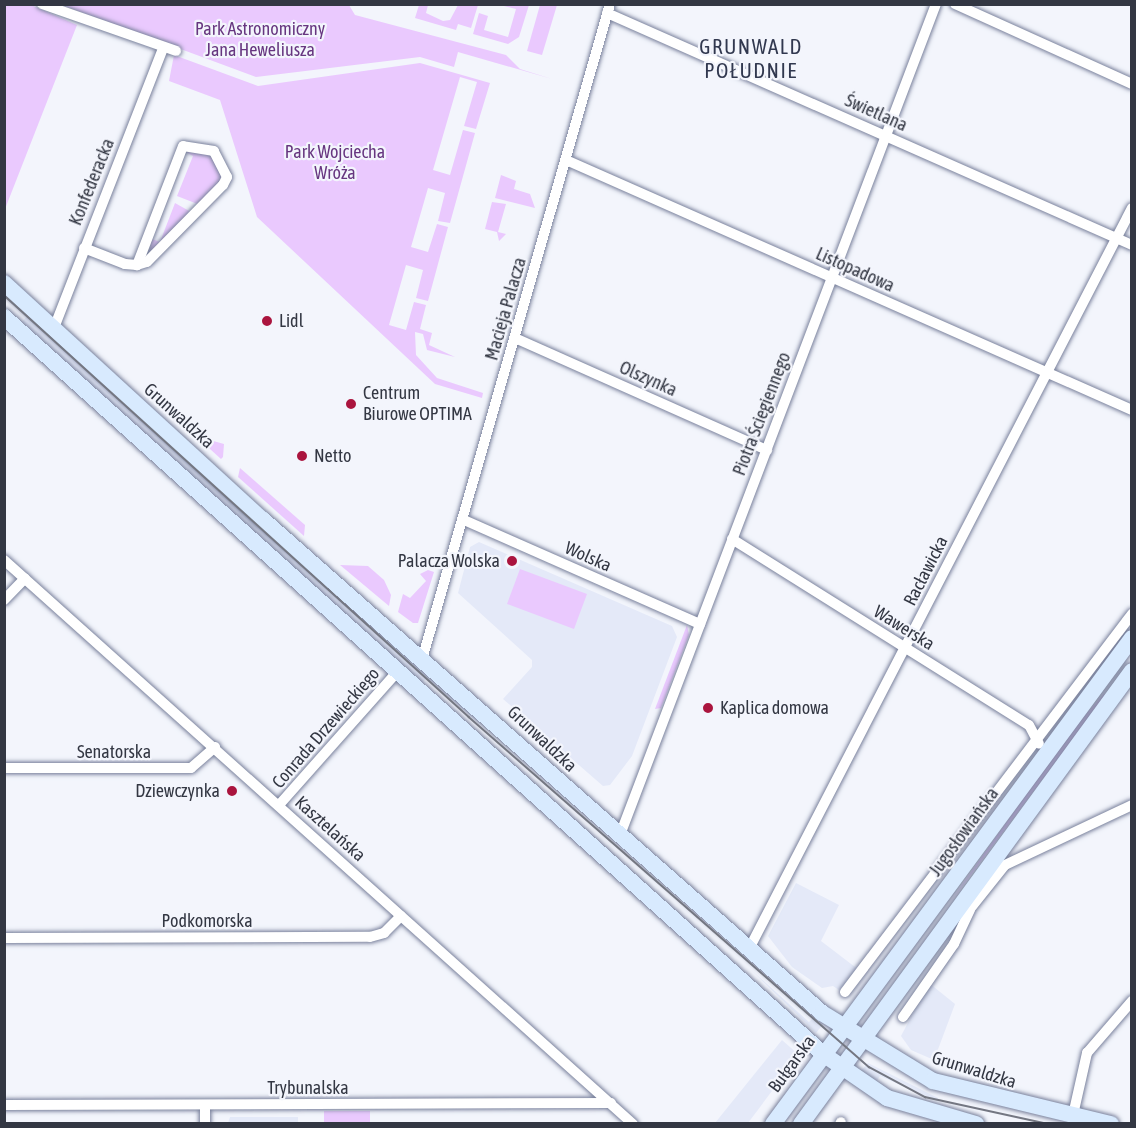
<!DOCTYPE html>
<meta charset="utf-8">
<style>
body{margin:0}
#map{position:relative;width:1136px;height:1128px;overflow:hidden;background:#f3f5fc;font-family:"Asap Condensed",sans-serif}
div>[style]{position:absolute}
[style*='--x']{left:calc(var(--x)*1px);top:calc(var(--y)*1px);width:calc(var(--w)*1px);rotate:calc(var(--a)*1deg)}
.built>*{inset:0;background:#e4e9f8}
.green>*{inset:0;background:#eac9fe}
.roads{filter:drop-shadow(0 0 2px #79819c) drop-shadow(0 0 2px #79819c)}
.street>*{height:10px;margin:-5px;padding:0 5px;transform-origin:5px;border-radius:5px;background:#fff}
.secondary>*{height:16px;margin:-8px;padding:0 8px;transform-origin:8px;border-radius:8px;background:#d8eafe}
.tram>*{height:1.5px;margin:-0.75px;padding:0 0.75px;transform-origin:0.75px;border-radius:0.75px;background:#747782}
.dots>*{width:16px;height:16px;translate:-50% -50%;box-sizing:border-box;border:3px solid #f3f5fc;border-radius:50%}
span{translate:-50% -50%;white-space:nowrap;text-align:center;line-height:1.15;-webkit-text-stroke:4.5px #f3f5fc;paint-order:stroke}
.park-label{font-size:18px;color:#673680}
.street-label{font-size:18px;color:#333743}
.poi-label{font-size:18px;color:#333743}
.left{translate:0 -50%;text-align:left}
.right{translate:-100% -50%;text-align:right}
.quarter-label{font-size:21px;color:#31384f;letter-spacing:1.5px}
.frame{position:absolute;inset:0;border:6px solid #333743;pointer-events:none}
</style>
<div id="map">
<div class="built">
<div style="clip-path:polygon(28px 315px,451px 697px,492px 733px,426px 679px,422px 683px,22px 322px)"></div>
<div style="clip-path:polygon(479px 542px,672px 626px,677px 637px,632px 756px,610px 785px,603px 786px,503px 699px,532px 667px,532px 660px,458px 593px,470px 547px)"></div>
<div style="clip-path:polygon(796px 883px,839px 905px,821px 941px,859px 970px,842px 992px,833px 986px,822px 988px,792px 967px,768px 936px)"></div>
<div style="clip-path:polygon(748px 967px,809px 1022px,816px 1015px,824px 1023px,816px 1033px)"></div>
<div style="clip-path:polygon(929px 983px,955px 1004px,934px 1060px,911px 1050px,901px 1036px)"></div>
<div style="clip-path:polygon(782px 1040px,799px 1055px,748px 1123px,715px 1123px)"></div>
<div style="clip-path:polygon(868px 1063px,938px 1098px,937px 1101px,880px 1076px,874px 1085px,860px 1072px)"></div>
<div style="clip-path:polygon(230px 1117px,298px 1117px,298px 1123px,228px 1123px)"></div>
</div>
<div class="green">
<div style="clip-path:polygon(5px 5px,31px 5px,77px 25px,5px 209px)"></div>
<div style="clip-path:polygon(62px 5px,349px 5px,355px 15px,506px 55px,520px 69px,552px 79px,458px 52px,454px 67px,420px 57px,256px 77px)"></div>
<div style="clip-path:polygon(419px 5px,428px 5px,426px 13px,443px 21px,450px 20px,458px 5px,478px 5px,471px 28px,458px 24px,456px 30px,415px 18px)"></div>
<div style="clip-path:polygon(500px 5px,529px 5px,519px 37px,508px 44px,473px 34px,479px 13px,488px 16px,484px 30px,508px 37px,516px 9px)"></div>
<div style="clip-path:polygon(540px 5px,557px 5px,542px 55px,527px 51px)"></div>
<div style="clip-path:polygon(174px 55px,258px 86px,420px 63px,490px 83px,476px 129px,464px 126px,477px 82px,460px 77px,433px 170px,450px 175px,463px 130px,475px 133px,450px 223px,438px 221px,445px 193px,428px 188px,411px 247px,428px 252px,437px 224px,448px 227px,428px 301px,416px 298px,423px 270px,406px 265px,389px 325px,406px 330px,414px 302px,426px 305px,420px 329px,432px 333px,429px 345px,455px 357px,427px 350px,423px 334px,415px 332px,416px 355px,437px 378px,483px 393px,482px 398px,435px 384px,257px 217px,220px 100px,169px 81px)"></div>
<div style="clip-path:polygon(186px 152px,211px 153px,224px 177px,200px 205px,177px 196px,193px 156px)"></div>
<div style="clip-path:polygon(501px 175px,516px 181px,514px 189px,530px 194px,535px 208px,495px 198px)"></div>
<div style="clip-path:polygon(492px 202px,506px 204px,498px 232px,506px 234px,499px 241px,497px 232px,485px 229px)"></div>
<div style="clip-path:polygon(175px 203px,191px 212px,148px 256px,152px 239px,160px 242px)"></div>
<div style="clip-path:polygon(146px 391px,156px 391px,199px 437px,224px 444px,223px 457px,221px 459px)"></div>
<div style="clip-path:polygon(240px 468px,305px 525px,304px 536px,238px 477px)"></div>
<div style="clip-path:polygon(340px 565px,368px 566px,384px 580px,391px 595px,389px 606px)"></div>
<div style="clip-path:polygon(520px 569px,587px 594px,574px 629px,507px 604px)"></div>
<div style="clip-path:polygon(428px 570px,434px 572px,418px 623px,413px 623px,398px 612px,403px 594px,410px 598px,426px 581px,420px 574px)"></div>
<div style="clip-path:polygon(687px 625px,689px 635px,661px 708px,655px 709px)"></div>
<div style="clip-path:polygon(1104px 694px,1106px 695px,948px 905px,1070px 732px)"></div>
<div style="clip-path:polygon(324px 1111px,370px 1111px,370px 1123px,324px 1123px)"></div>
</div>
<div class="roads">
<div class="street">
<div style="--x:42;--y:4;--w:142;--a:19.3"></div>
<div style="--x:955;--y:4;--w:194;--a:24.3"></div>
<div style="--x:607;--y:13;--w:574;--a:23.84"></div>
<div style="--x:566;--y:160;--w:619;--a:23.83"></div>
<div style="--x:84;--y:248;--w:44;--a:21.3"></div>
<div style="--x:125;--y:264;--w:12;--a:5"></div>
<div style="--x:137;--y:265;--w:10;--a:-17"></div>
<div style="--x:147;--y:262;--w:108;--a:-45.4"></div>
<div style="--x:223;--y:185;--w:9;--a:-63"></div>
<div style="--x:227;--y:177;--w:29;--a:-117"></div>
<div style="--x:214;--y:151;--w:31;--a:-171"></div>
<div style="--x:183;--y:146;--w:128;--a:111.1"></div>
<div style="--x:54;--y:328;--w:300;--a:-68.7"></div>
<div style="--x:515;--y:338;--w:276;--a:24"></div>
<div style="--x:464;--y:520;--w:258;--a:23.8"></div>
<div style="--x:732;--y:539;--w:350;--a:32.1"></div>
<div style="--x:1029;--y:725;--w:21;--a:62"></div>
<div style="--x:4;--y:560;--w:845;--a:41.88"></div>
<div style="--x:4;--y:600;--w:30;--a:-46"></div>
<div style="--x:423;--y:656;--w:678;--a:-74"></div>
<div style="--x:4;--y:768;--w:187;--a:0"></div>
<div style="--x:191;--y:768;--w:32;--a:-41"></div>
<div style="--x:279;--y:805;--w:178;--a:-48.4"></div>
<div style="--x:620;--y:835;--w:889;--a:-69.18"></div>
<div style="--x:4;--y:938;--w:366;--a:-0.2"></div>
<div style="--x:370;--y:937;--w:15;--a:-16"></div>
<div style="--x:384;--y:933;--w:24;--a:-45"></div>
<div style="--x:749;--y:949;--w:834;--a:-62.67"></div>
<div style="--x:845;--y:992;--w:475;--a:-52.8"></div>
<div style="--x:903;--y:1017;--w:89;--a:-55.1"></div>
<div style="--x:954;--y:944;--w:38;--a:-65"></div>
<div style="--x:970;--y:909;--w:56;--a:-51.5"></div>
<div style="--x:1005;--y:865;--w:140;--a:-25.3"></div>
<div style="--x:4;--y:1105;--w:607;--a:-0.19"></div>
<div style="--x:1073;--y:1115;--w:64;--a:-77.3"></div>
<div style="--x:1087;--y:1053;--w:69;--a:-49.1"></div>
<div style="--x:205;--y:1124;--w:19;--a:-90"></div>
<div style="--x:840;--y:1124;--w:2;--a:-63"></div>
</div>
<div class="secondary">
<div style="--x:4;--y:283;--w:351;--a:42.5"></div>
<div style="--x:263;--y:520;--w:745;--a:41.41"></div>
<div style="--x:822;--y:1013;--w:130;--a:31.5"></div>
<div style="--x:933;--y:1081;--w:183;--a:13.6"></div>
<div style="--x:4;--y:317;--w:1102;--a:41.98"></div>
<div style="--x:823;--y:1054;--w:78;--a:34.5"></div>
<div style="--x:887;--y:1098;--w:93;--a:16.3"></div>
<div style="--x:773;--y:1124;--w:604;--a:-53.55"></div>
<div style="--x:801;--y:1124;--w:561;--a:-53.84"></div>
</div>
</div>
<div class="tram">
<div style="--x:4;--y:295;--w:628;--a:42.22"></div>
<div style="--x:469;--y:717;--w:532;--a:41.19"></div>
<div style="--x:869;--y:1067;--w:64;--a:28.2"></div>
<div style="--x:925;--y:1097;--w:127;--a:12.3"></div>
</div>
<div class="dots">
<div style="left:267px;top:321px;background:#aa143e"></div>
<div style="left:351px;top:404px;background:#aa143e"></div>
<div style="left:302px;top:456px;background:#aa143e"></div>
<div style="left:512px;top:561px;background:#aa143e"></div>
<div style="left:708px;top:708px;background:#aa143e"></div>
<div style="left:232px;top:791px;background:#aa143e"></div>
</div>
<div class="park-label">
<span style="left:260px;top:40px">Park Astronomiczny<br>Jana Heweliusza</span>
<span style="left:335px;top:163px">Park Wojciecha<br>Wróża</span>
</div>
<div class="street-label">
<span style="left:876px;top:113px;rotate:24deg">Świetlana</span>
<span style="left:92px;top:182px;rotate:-68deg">Konfederacka</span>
<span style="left:855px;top:270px;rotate:24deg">Listopadowa</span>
<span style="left:506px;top:309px;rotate:-74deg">Macieja Palacza</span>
<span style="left:648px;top:379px;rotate:24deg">Olszynka</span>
<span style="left:762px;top:414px;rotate:-69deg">Piotra Ściegiennego</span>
<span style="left:179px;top:416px;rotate:42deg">Grunwaldzka</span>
<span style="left:588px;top:557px;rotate:24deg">Wolska</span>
<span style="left:926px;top:571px;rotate:-63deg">Racławicka</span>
<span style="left:904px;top:628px;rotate:32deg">Wawerska</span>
<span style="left:326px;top:728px;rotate:-49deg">Conrada Drzewieckiego</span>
<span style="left:542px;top:739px;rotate:43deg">Grunwaldzka</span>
<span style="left:114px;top:752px">Senatorska</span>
<span style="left:330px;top:829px;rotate:42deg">Kasztelańska</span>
<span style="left:964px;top:832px;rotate:-54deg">Jugosłowiańska</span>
<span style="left:207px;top:921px">Podkomorska</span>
<span style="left:792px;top:1064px;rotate:-54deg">Bułgarska</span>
<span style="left:974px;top:1070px;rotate:17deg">Grunwaldzka</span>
<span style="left:308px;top:1088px">Trybunalska</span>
</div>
<div class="poi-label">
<span class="left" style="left:279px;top:321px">Lidl</span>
<span class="left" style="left:363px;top:404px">Centrum<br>Biurowe OPTIMA</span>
<span class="left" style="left:314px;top:456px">Netto</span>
<span class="right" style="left:500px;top:561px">Palacza Wolska</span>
<span class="left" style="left:720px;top:708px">Kaplica domowa</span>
<span class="right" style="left:220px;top:791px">Dziewczynka</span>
</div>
<div class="quarter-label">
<span style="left:751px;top:58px">GRUNWALD<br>POŁUDNIE</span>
</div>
<div class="frame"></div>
</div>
